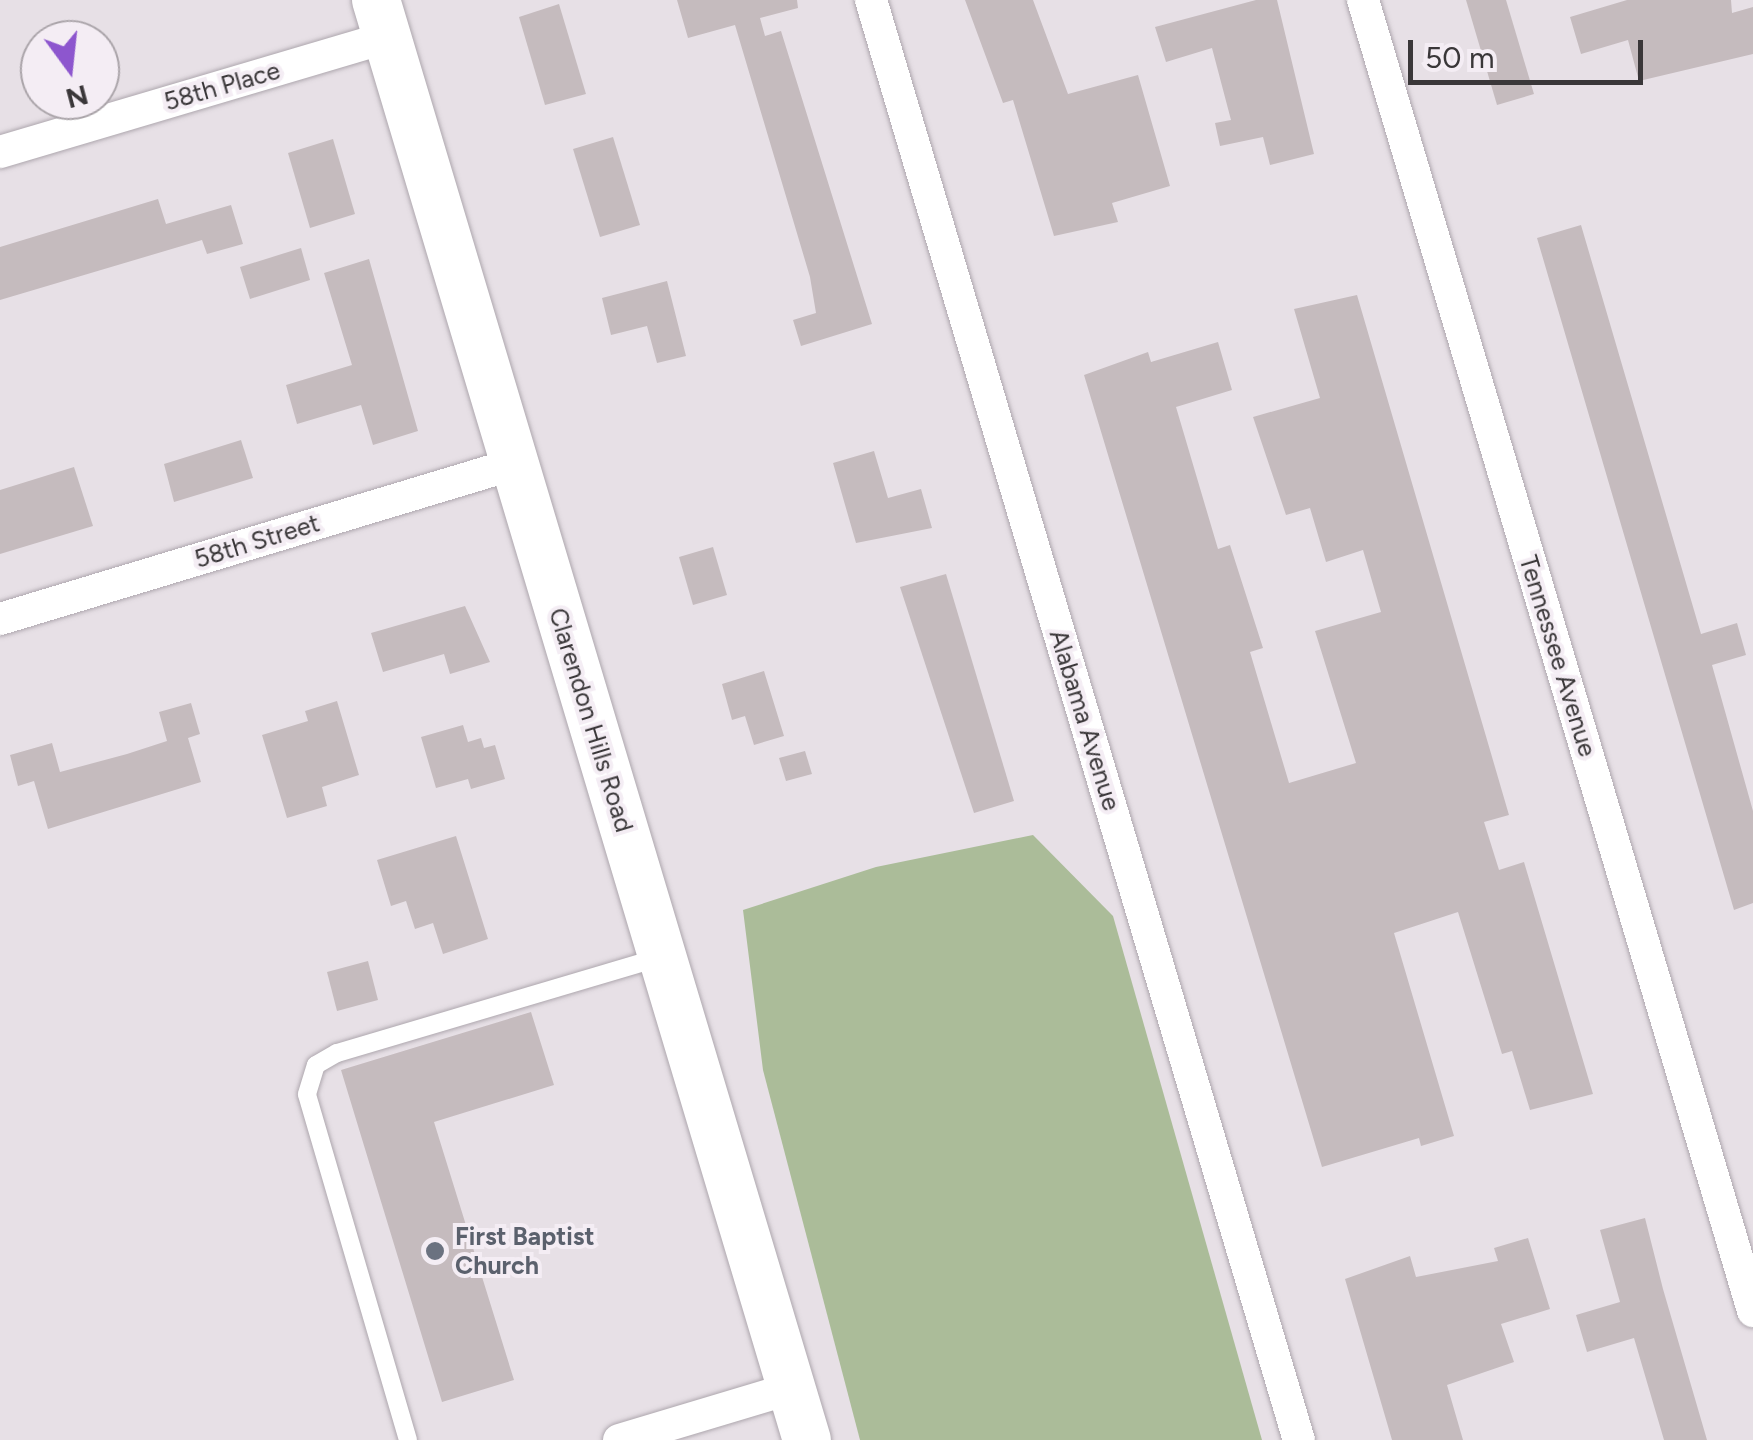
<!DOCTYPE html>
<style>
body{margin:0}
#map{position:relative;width:1753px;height:1440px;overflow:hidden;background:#e7e0e6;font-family:Figtree,sans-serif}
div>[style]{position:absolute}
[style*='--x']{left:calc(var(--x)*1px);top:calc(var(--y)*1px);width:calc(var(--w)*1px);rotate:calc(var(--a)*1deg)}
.green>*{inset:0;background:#abbc99}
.building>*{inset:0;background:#c5bbbe}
.roads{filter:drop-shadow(0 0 2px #aea7ae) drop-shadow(0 0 2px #aea7ae)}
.lane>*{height:18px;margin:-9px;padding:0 9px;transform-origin:9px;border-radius:9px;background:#fff}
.street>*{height:32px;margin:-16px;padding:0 16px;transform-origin:16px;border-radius:16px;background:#fff}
.secondary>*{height:48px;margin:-24px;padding:0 24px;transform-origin:24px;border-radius:24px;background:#fff}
.dots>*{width:28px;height:28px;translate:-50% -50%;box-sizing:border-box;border:5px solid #f4edf4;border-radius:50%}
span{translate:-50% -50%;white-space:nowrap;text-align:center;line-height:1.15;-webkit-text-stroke:8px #f4edf4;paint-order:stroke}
.street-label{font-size:25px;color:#3a3739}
.worship-label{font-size:25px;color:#5b616d;font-weight:700}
.left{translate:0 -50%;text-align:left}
.north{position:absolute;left:20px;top:20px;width:100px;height:100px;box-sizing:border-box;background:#f4edf4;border:2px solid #aaa4a9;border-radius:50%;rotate:165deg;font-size:28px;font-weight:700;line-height:40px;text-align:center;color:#3a3739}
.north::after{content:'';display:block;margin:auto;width:35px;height:45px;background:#8d56ce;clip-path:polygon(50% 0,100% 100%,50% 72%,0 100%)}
.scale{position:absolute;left:1408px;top:40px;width:235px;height:45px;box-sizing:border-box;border:5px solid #3a3739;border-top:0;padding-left:12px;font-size:30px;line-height:35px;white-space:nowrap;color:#3a3739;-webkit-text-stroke:8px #f4edf4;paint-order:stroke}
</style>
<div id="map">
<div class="green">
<div style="clip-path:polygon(1033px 835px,1113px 916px,1262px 1440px,860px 1440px,763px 1070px,743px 910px,876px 867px)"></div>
</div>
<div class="building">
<div style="clip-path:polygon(677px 0,797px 0,798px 8px,760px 18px,765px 36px,781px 31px,872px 324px,801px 346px,793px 320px,816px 313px,810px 277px,735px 25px,688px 38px)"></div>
<div style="clip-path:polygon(965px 0,1033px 0,1068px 94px,1138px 75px,1170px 186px,1112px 203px,1118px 222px,1054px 236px,1013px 100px,1003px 103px)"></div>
<div style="clip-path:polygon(1256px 0,1277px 0,1314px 154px,1270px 165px,1263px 137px,1220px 146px,1215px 123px,1231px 120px,1212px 48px,1166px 62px,1155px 27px)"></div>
<div style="clip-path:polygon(1466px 0,1506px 0,1534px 94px,1497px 105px)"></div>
<div style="clip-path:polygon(1627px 0,1731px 0,1732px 13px,1753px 7px,1753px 54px,1639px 81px,1628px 40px,1581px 54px,1570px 17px)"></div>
<div style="clip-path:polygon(559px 4px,586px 94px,545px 105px,519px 17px)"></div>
<div style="clip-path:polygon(613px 137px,640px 225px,600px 237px,573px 149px)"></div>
<div style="clip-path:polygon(333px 139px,355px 214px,310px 228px,288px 153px)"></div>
<div style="clip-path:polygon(158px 199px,166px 224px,231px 205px,243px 244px,207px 254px,202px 240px,0 300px,0 247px)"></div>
<div style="clip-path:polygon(1581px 225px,1701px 634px,1737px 623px,1746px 655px,1712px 665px,1753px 811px,1753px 903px,1734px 910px,1537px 238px)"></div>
<div style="clip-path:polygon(301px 248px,310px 280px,250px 299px,240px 267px)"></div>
<div style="clip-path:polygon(369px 259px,418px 431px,373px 445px,361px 405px,297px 424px,286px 385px,352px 365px,324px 273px)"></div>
<div style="clip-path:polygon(667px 281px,686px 356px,657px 363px,647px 326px,611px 335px,602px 298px)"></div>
<div style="clip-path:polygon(1357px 295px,1509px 815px,1484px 822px,1499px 870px,1524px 862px,1593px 1094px,1530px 1110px,1512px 1051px,1502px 1054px,1458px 912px,1394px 933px,1454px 1136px,1421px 1146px,1419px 1138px,1322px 1167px,1084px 375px,1148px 352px,1151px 362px,1218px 342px,1232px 390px,1176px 407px,1218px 549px,1230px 545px,1263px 648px,1250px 652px,1289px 783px,1356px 763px,1315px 631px,1381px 612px,1363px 550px,1326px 562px,1310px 508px,1286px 515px,1253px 417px,1320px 398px,1294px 309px)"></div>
<div style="clip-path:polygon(241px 440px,253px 478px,174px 502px,164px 464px)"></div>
<div style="clip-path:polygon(874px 451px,888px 498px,921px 489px,932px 528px,856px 543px,833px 463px)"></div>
<div style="clip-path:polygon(74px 467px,93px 526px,0 554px,0 490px)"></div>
<div style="clip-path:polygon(713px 547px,727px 595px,693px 605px,679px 557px)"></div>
<div style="clip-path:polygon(946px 574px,1014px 801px,974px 813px,900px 587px)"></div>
<div style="clip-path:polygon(465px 606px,490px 662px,450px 674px,444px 654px,383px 672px,371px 633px)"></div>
<div style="clip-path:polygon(764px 671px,784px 736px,754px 745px,745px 716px,732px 720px,722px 684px)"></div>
<div style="clip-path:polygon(337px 701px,359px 775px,322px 787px,327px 806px,287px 818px,262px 735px,308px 721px,305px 711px)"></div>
<div style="clip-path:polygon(191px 703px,200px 734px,188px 738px,201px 782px,48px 829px,34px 781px,18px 786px,10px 755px,52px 743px,60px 772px,127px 754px,167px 741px,159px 712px)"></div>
<div style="clip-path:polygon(463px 725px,468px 742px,481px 738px,484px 748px,495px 745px,505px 779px,471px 789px,468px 779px,436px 788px,421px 737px)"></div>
<div style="clip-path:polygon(805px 751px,812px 774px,786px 781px,779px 758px)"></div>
<div style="clip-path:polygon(456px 836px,488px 939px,443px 954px,433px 923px,415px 929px,406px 901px,391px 906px,377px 860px)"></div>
<div style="clip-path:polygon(368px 961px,378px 1000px,337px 1011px,327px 972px)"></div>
<div style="clip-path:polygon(531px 1012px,554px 1085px,434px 1122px,514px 1380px,442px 1402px,341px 1070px)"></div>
<div style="clip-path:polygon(1645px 1218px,1663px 1289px,1707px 1440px,1664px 1440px,1634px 1338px,1587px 1352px,1576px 1315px,1620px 1302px,1600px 1230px)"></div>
<div style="clip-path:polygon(1528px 1238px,1550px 1309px,1501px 1324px,1514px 1362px,1447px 1385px,1463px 1440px,1392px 1440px,1345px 1279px,1410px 1256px,1416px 1277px,1498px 1261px,1494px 1248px)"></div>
</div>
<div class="roads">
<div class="lane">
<div style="--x:408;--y:1440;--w:360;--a:-106.3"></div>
<div style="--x:307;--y:1094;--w:30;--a:-73"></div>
<div style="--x:316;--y:1065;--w:24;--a:-30"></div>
<div style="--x:337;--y:1053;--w:339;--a:-16.5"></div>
</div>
<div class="street">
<div style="--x:871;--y:0;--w:1502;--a:73.45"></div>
<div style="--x:1363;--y:0;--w:1368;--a:73.43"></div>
<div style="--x:0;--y:152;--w:402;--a:-16.5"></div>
<div style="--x:0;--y:619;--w:537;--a:-16.78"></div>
<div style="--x:619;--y:1440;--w:181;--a:-16.7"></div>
</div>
<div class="secondary">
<div style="--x:376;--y:0;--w:1503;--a:73.34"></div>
</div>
</div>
<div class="dots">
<div style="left:435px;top:1251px;background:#6b7280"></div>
</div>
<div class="street-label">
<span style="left:222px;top:86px;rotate:-16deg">58th Place</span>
<span style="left:257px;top:541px;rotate:-17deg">58th Street</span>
<span style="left:1558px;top:656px;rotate:73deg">Tennessee Avenue</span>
<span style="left:591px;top:720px;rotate:73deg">Clarendon Hills Road</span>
<span style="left:1085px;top:720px;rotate:73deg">Alabama Avenue</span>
</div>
<div class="worship-label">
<span class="left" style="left:455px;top:1251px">First Baptist<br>Church</span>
</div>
<div class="north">N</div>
<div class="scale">50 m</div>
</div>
